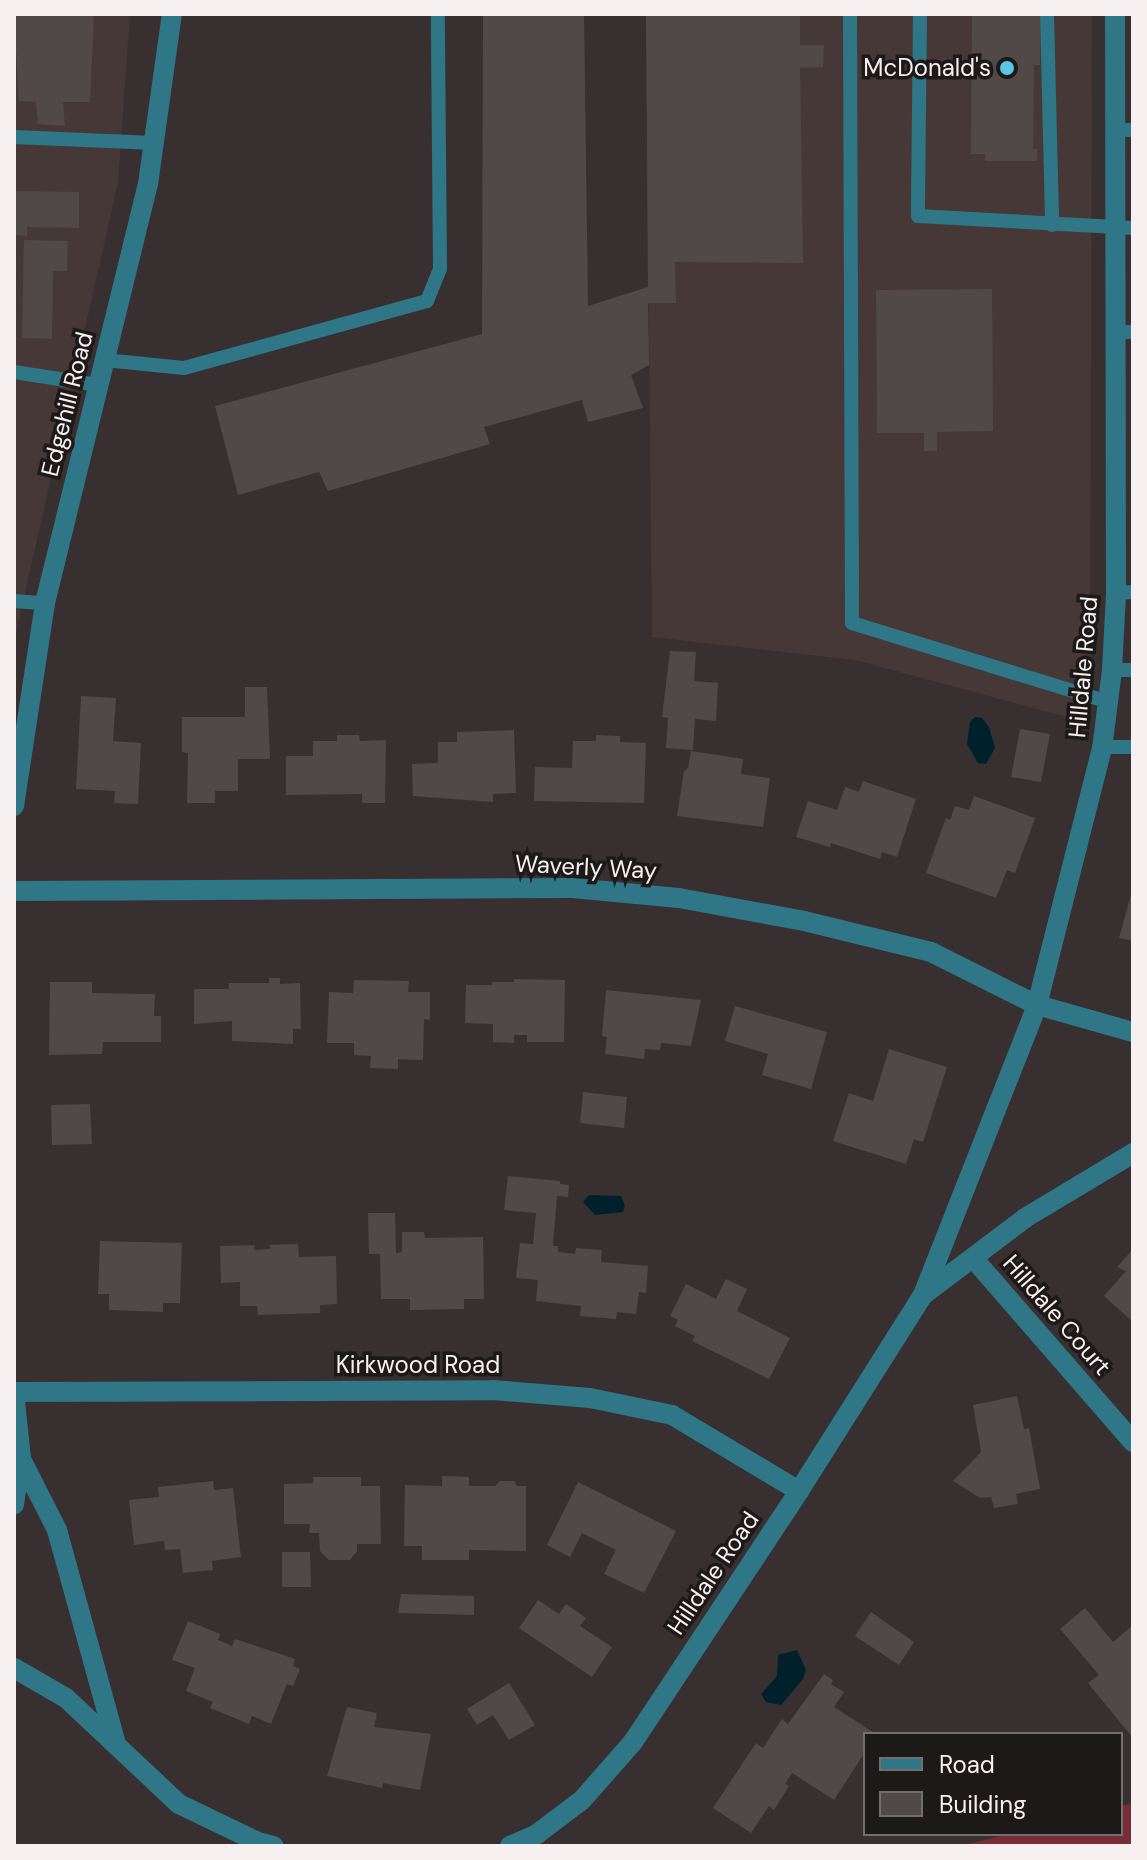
<!DOCTYPE html>
<style>
body{margin:0}
#map{position:relative;width:1147px;height:1860px;overflow:hidden;background:#383030;font-family:"DM Sans",sans-serif}
div>[style]{position:absolute}
[style*='--x']{left:calc(var(--x)*1px);top:calc(var(--y)*1px);width:calc(var(--w)*1px);rotate:calc(var(--a)*1deg)}
.built>*{inset:0;background:#473838}
.green>*{inset:0;background:#782d36}
.water>*{inset:0;background:#002129}
.building>*{inset:0;background:#514848}
.service>*{height:14px;margin:-7px;padding:0 7px;transform-origin:7px;border-radius:7px;background:#2f7687}
.minor>*{height:20px;margin:-10px;padding:0 10px;transform-origin:10px;border-radius:10px;background:#2f7687}
.tertiary>*{height:20px;margin:-10px;padding:0 10px;transform-origin:10px;border-radius:10px;background:#2f7687}
.dots>*{width:22px;height:22px;translate:-50% -50%;box-sizing:border-box;border:4px solid #1d1919;border-radius:50%}
span{translate:-50% -50%;white-space:nowrap;text-align:center;line-height:1.15;-webkit-text-stroke:7px #1d1919;paint-order:stroke}
.poi-label{font-size:24px;color:#f6f0f0}
.right{translate:-100% -50%;text-align:right}
.street-label{font-size:24px;color:#f6f0f0}
.frame{position:absolute;inset:0;border:16px solid #f6f0f0;pointer-events:none}
.legend{position:absolute;left:863px;top:1732px;width:260px;height:104px;box-sizing:border-box;background:#1d1919;border:2px solid #746f6f;margin:0;padding:10px 14px;list-style:none;font-size:24px;color:#f6f0f0}
.legend li{display:flex;align-items:center;gap:16px;height:40px}
.legend b{width:40px;border:2px solid #746f6f}
</style>
<div id="map">
<div class="built">
<div style="clip-path:polygon(14px 14px,130px 14px,118px 183px,14px 641px)"></div>
<div style="clip-path:polygon(646px 14px,1092px 14px,1090px 668px,1082px 721px,855px 660px,652px 637px)"></div>
</div>
<div class="green">
<div style="clip-path:polygon(1133px 1803px,1133px 1846px,961px 1846px,1009px 1834px,1121px 1834px,1121px 1806px)"></div>
</div>
<div class="water">
<div style="clip-path:polygon(975px 717px,982px 718px,989px 727px,995px 748px,986px 764px,978px 763px,967px 744px,970px 722px)"></div>
<div style="clip-path:polygon(589px 1195px,621px 1196px,625px 1206px,623px 1212px,595px 1215px,583px 1202px)"></div>
<div style="clip-path:polygon(797px 1650px,806px 1670px,803px 1679px,781px 1705px,766px 1702px,761px 1694px,777px 1676px,778px 1655px)"></div>
</div>
<div class="building">
<div style="clip-path:polygon(20px 14px,94px 14px,90px 102px,63px 102px,65px 126px,38px 124px,36px 102px,19px 101px,14px 18px)"></div>
<div style="clip-path:polygon(483px 14px,584px 14px,588px 306px,648px 287px,646px 14px,800px 14px,800px 45px,824px 45px,823px 67px,800px 68px,803px 263px,675px 262px,676px 303px,648px 303px,649px 365px,631px 375px,643px 408px,588px 422px,582px 400px,484px 427px,490px 444px,328px 491px,319px 472px,238px 495px,215px 406px,482px 334px)"></div>
<div style="clip-path:polygon(972px 14px,1040px 14px,1040px 65px,1034px 65px,1033px 149px,1037px 149px,1037px 161px,985px 161px,985px 154px,971px 154px)"></div>
<div style="clip-path:polygon(14px 191px,79px 192px,79px 228px,27px 227px,27px 236px,14px 235px)"></div>
<div style="clip-path:polygon(24px 240px,68px 241px,67px 271px,53px 271px,52px 339px,22px 338px)"></div>
<div style="clip-path:polygon(992px 289px,993px 431px,937px 432px,937px 451px,924px 451px,924px 433px,877px 433px,876px 290px)"></div>
<div style="clip-path:polygon(670px 651px,696px 652px,694px 681px,718px 683px,716px 721px,695px 719px,693px 750px,666px 748px,668px 718px,662px 717px)"></div>
<div style="clip-path:polygon(245px 687px,267px 687px,270px 759px,238px 759px,238px 791px,215px 791px,215px 803px,187px 803px,188px 753px,182px 752px,182px 717px,245px 717px)"></div>
<div style="clip-path:polygon(81px 696px,116px 698px,113px 741px,141px 743px,138px 804px,114px 803px,115px 791px,76px 789px)"></div>
<div style="clip-path:polygon(1020px 729px,1050px 734px,1041px 782px,1011px 777px)"></div>
<div style="clip-path:polygon(514px 730px,516px 793px,493px 794px,493px 802px,413px 796px,412px 764px,438px 763px,438px 742px,457px 742px,457px 732px)"></div>
<div style="clip-path:polygon(337px 735px,359px 735px,360px 741px,386px 740px,385px 803px,362px 803px,362px 794px,286px 795px,286px 756px,313px 756px,313px 741px,337px 741px)"></div>
<div style="clip-path:polygon(596px 735px,620px 736px,620px 742px,646px 743px,644px 803px,534px 801px,535px 767px,572px 768px,573px 741px,596px 741px)"></div>
<div style="clip-path:polygon(691px 751px,743px 759px,741px 774px,770px 778px,763px 827px,677px 816px,684px 771px,688px 768px)"></div>
<div style="clip-path:polygon(863px 781px,916px 799px,897px 857px,882px 852px,880px 859px,831px 843px,830px 847px,796px 837px,808px 801px,837px 810px,845px 787px,859px 792px)"></div>
<div style="clip-path:polygon(974px 796px,1035px 818px,1015px 873px,1007px 870px,996px 898px,926px 873px,946px 818px,950px 820px,955px 806px,969px 810px)"></div>
<div style="clip-path:polygon(1132px 891px,1133px 891px,1133px 941px,1119px 938px)"></div>
<div style="clip-path:polygon(269px 978px,280px 978px,280px 984px,300px 983px,301px 1029px,293px 1029px,293px 1044px,232px 1041px,232px 1021px,194px 1024px,194px 989px,229px 989px,229px 983px,269px 983px)"></div>
<div style="clip-path:polygon(514px 979px,565px 980px,564px 1042px,527px 1042px,527px 1035px,514px 1035px,514px 1043px,493px 1042px,493px 1024px,465px 1023px,466px 985px,492px 985px,492px 982px,514px 982px)"></div>
<div style="clip-path:polygon(354px 980px,409px 981px,408px 992px,430px 992px,430px 1020px,424px 1019px,423px 1060px,398px 1059px,398px 1069px,370px 1068px,371px 1056px,354px 1055px,354px 1043px,327px 1043px,329px 992px,353px 993px)"></div>
<div style="clip-path:polygon(50px 982px,92px 982px,92px 993px,155px 994px,154px 1016px,161px 1016px,161px 1042px,103px 1042px,102px 1054px,49px 1055px)"></div>
<div style="clip-path:polygon(606px 990px,701px 1000px,691px 1046px,661px 1043px,660px 1050px,645px 1049px,644px 1059px,605px 1054px,607px 1037px,602px 1036px)"></div>
<div style="clip-path:polygon(735px 1006px,827px 1032px,811px 1089px,762px 1075px,768px 1054px,725px 1041px)"></div>
<div style="clip-path:polygon(889px 1049px,947px 1067px,923px 1142px,914px 1139px,906px 1164px,833px 1141px,849px 1093px,873px 1101px)"></div>
<div style="clip-path:polygon(583px 1092px,627px 1097px,624px 1128px,580px 1123px)"></div>
<div style="clip-path:polygon(90px 1104px,92px 1144px,52px 1145px,51px 1105px)"></div>
<div style="clip-path:polygon(508px 1176px,560px 1181px,560px 1184px,569px 1185px,568px 1197px,557px 1196px,553px 1246px,558px 1246px,558px 1252px,575px 1254px,576px 1248px,602px 1250px,601px 1262px,648px 1266px,646px 1293px,639px 1292px,636px 1314px,617px 1312px,616px 1319px,580px 1316px,581px 1306px,536px 1301px,538px 1280px,516px 1278px,520px 1243px,533px 1244px,536px 1213px,504px 1210px)"></div>
<div style="clip-path:polygon(368px 1213px,395px 1213px,396px 1253px,402px 1252px,402px 1232px,424px 1232px,425px 1238px,483px 1237px,484px 1299px,464px 1299px,464px 1309px,410px 1310px,410px 1299px,381px 1299px,380px 1254px,369px 1254px)"></div>
<div style="clip-path:polygon(100px 1241px,182px 1243px,180px 1303px,163px 1303px,163px 1312px,109px 1310px,109px 1294px,98px 1294px)"></div>
<div style="clip-path:polygon(298px 1244px,299px 1257px,336px 1256px,337px 1304px,320px 1305px,320px 1313px,258px 1315px,257px 1306px,240px 1306px,240px 1282px,221px 1283px,220px 1246px,255px 1245px,254px 1250px,270px 1249px,270px 1245px)"></div>
<div style="clip-path:polygon(1133px 1249px,1133px 1322px,1104px 1296px,1126px 1271px,1117px 1267px)"></div>
<div style="clip-path:polygon(726px 1279px,747px 1289px,737px 1311px,790px 1338px,769px 1379px,692px 1341px,695px 1336px,675px 1326px,678px 1320px,670px 1316px,686px 1284px,716px 1299px)"></div>
<div style="clip-path:polygon(1017px 1396px,1024px 1429px,1029px 1428px,1040px 1489px,1016px 1494px,1018px 1504px,994px 1508px,991px 1497px,980px 1498px,953px 1481px,981px 1452px,973px 1405px)"></div>
<div style="clip-path:polygon(442px 1476px,469px 1477px,469px 1486px,495px 1486px,500px 1481px,514px 1481px,517px 1486px,526px 1486px,526px 1551px,469px 1550px,469px 1560px,422px 1560px,422px 1546px,404px 1546px,405px 1485px,442px 1486px)"></div>
<div style="clip-path:polygon(313px 1477px,361px 1477px,361px 1486px,380px 1486px,381px 1544px,357px 1544px,357px 1551px,350px 1560px,329px 1560px,320px 1551px,319px 1533px,309px 1533px,310px 1524px,284px 1524px,284px 1484px,313px 1483px)"></div>
<div style="clip-path:polygon(213px 1481px,214px 1490px,233px 1488px,241px 1557px,212px 1561px,213px 1570px,183px 1573px,180px 1549px,165px 1550px,164px 1541px,134px 1545px,129px 1500px,159px 1497px,158px 1487px)"></div>
<div style="clip-path:polygon(578px 1482px,676px 1531px,644px 1593px,604px 1574px,616px 1550px,582px 1533px,570px 1557px,547px 1545px)"></div>
<div style="clip-path:polygon(282px 1552px,310px 1552px,311px 1587px,282px 1587px)"></div>
<div style="clip-path:polygon(401px 1594px,474px 1596px,474px 1615px,398px 1613px)"></div>
<div style="clip-path:polygon(538px 1600px,559px 1614px,566px 1604px,586px 1618px,580px 1626px,612px 1647px,592px 1677px,519px 1628px)"></div>
<div style="clip-path:polygon(1085px 1608px,1113px 1642px,1133px 1625px,1133px 1738px,1088px 1683px,1099px 1675px,1060px 1629px)"></div>
<div style="clip-path:polygon(871px 1612px,914px 1642px,899px 1665px,855px 1636px)"></div>
<div style="clip-path:polygon(188px 1621px,220px 1634px,218px 1640px,232px 1646px,235px 1639px,295px 1659px,293px 1666px,300px 1669px,293px 1686px,287px 1684px,271px 1724px,252px 1716px,249px 1724px,210px 1708px,213px 1702px,186px 1691px,195px 1668px,172px 1660px)"></div>
<div style="clip-path:polygon(824px 1674px,833px 1680px,831px 1684px,844px 1692px,834px 1707px,876px 1734px,865px 1734px,865px 1752px,834px 1800px,792px 1773px,785px 1784px,789px 1786px,774px 1810px,769px 1806px,751px 1833px,713px 1808px,756px 1743px,763px 1748px,782px 1719px,788px 1724px)"></div>
<div style="clip-path:polygon(509px 1683px,535px 1725px,509px 1740px,493px 1715px,477px 1725px,467px 1709px)"></div>
<div style="clip-path:polygon(347px 1707px,377px 1713px,374px 1727px,431px 1734px,420px 1790px,383px 1783px,382px 1788px,327px 1776px)"></div>
</div>
<div class="service">
<div style="--x:850;--y:14;--w:609;--a:89.81"></div>
<div style="--x:852;--y:623;--w:269;--a:17.1"></div>
<div style="--x:920;--y:14;--w:202;--a:90.6"></div>
<div style="--x:918;--y:216;--w:215;--a:3.2"></div>
<div style="--x:1047;--y:14;--w:211;--a:88.6"></div>
<div style="--x:1114;--y:130;--w:19;--a:0"></div>
<div style="--x:14;--y:137;--w:141;--a:2.4"></div>
<div style="--x:1115;--y:332;--w:18;--a:0"></div>
<div style="--x:105;--y:360;--w:79;--a:5.8"></div>
<div style="--x:184;--y:368;--w:252;--a:-15.4"></div>
<div style="--x:427;--y:301;--w:35;--a:-68"></div>
<div style="--x:440;--y:268;--w:254;--a:-90.5"></div>
<div style="--x:14;--y:372;--w:85;--a:8.8"></div>
<div style="--x:1116;--y:593;--w:17;--a:-3"></div>
<div style="--x:14;--y:601;--w:31;--a:4"></div>
<div style="--x:1112;--y:670;--w:21;--a:0"></div>
<div style="--x:1102;--y:747;--w:31;--a:0"></div>
</div>
<div class="minor">
<div style="--x:14;--y:891;--w:559;--a:-0.31"></div>
<div style="--x:573;--y:888;--w:106;--a:5.4"></div>
<div style="--x:679;--y:898;--w:127;--a:10.4"></div>
<div style="--x:804;--y:921;--w:131;--a:13.7"></div>
<div style="--x:931;--y:952;--w:119;--a:26.6"></div>
<div style="--x:1037;--y:1005;--w:100;--a:15.7"></div>
<div style="--x:973;--y:1258;--w:244;--a:49"></div>
<div style="--x:923;--y:1295;--w:128;--a:-37"></div>
<div style="--x:1025;--y:1218;--w:126;--a:-31"></div>
<div style="--x:14;--y:1392;--w:479;--a:-0.2"></div>
<div style="--x:493;--y:1390;--w:97;--a:4.7"></div>
<div style="--x:590;--y:1398;--w:84;--a:11.7"></div>
<div style="--x:672;--y:1415;--w:148;--a:30.9"></div>
<div style="--x:14;--y:1668;--w:60;--a:30"></div>
<div style="--x:66;--y:1698;--w:155;--a:43.2"></div>
<div style="--x:179;--y:1804;--w:88;--a:25.7"></div>
<div style="--x:258;--y:1842;--w:16;--a:14"></div>
<div style="--x:510;--y:1846;--w:30;--a:-24"></div>
<div style="--x:537;--y:1834;--w:56;--a:-37.1"></div>
<div style="--x:582;--y:1800;--w:77;--a:-48.7"></div>
<div style="--x:633;--y:1742;--w:301;--a:-56.5"></div>
<div style="--x:799;--y:1491;--w:232;--a:-57.7"></div>
<div style="--x:923;--y:1295;--w:312;--a:-68.5"></div>
<div style="--x:1037;--y:1005;--w:264;--a:-75.8"></div>
<div style="--x:1102;--y:749;--w:80;--a:-82.8"></div>
<div style="--x:1112;--y:670;--w:77;--a:-87"></div>
<div style="--x:1116;--y:593;--w:579;--a:-90.1"></div>
</div>
<div class="tertiary">
<div style="--x:14;--y:806;--w:205;--a:-81.3"></div>
<div style="--x:45;--y:603;--w:431;--a:-76.2"></div>
<div style="--x:148;--y:184;--w:172;--a:-82"></div>
<div style="--x:14;--y:1392;--w:67;--a:84"></div>
<div style="--x:21;--y:1459;--w:46;--a:98.8"></div>
<div style="--x:21;--y:1459;--w:80;--a:63.1"></div>
<div style="--x:57;--y:1530;--w:222;--a:74.6"></div>
</div>
<div class="dots">
<div style="left:1007px;top:68px;background:#59c8e4"></div>
</div>
<div class="poi-label">
<span class="right" style="left:991px;top:68px">McDonald's</span>
</div>
<div class="street-label">
<span style="left:67px;top:404px;rotate:-76deg">Edgehill Road</span>
<span style="left:1083px;top:667px;rotate:-85deg">Hilldale Road</span>
<span style="left:586px;top:867px;rotate:3deg">Waverly Way</span>
<span style="left:1057px;top:1315px;rotate:49deg">Hilldale Court</span>
<span style="left:418px;top:1365px">Kirkwood Road</span>
<span style="left:713px;top:1573px;rotate:-56deg">Hilldale Road</span>
</div>
<div class="frame"></div>
<ul class="legend">
<li><b style="height:10px;background:#2f7687"></b>Road</li>
<li><b style="height:22px;background:#514848"></b>Building</li>
</ul>
</div>
